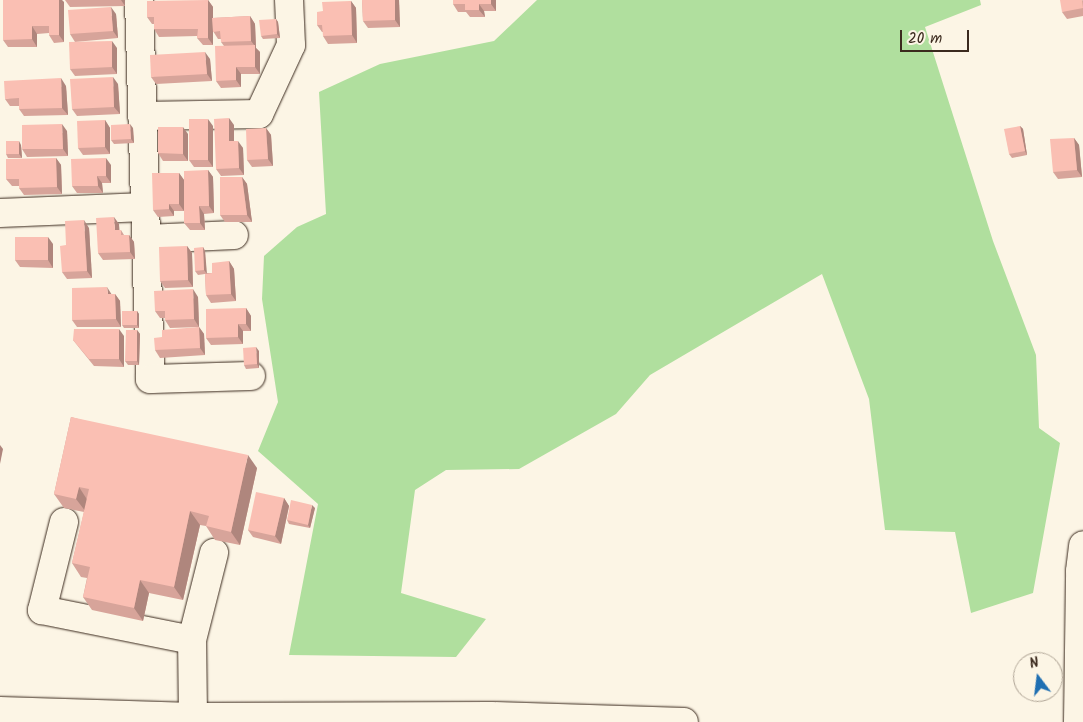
<!DOCTYPE html>
<style>
body{margin:0}
#map{position:relative;width:1083px;height:722px;overflow:hidden;background:#fcf5e5;font-family:Kalam,sans-serif}
div>[style]{position:absolute}
[style*='--x']{left:calc(var(--x)*1px);top:calc(var(--y)*1px);width:calc(var(--w)*1px);rotate:calc(var(--a)*1deg)}
.green>*{inset:0;background:#b0df9e}
.roads{filter:drop-shadow(0 0 1px #3b2a1e) drop-shadow(0 0 1px #3b2a1e)}
.minor>*{height:28px;margin:-14px;padding:0 14px;transform-origin:14px;border-radius:14px;background:#fcf5e5}
.highway>*{height:28px;margin:-14px;padding:0 14px;transform-origin:14px;border-radius:14px;background:#fcf5e5}
.wall>*{inset:0;background:#d7a49a}
.shaded-wall>*{inset:0;background:#af867d}
.building>*{inset:0;background:#fabfb3}
span{translate:-50% -50%;white-space:nowrap;text-align:center;line-height:1.15;-webkit-text-stroke:5px #fcf5e5;paint-order:stroke}
.north{position:absolute;left:1013px;top:652px;width:50px;height:50px;box-sizing:border-box;background:#fcf5e5;border:1px solid #afa495;border-radius:50%;rotate:345deg;font-size:14px;font-weight:700;line-height:20px;text-align:center;color:#3b2a1e}
.north::after{content:'';display:block;margin:auto;width:18px;height:22px;background:#1f6fb2;clip-path:polygon(50% 0,100% 100%,50% 72%,0 100%)}
.scale{position:absolute;left:900px;top:30px;width:69px;height:22px;box-sizing:border-box;border:2px solid #3b2a1e;border-top:0;padding-left:6px;font-size:15px;line-height:18px;white-space:nowrap;color:#3b2a1e;-webkit-text-stroke:4px #fcf5e5;paint-order:stroke}
</style>
<div id="map">
<div class="green">
<div style="clip-path:polygon(537px 0,980px 0,981px 5px,925px 27px,993px 241px,1036px 355px,1039px 428px,1060px 443px,1033px 593px,971px 613px,955px 532px,885px 530px,869px 399px,822px 274px,650px 375px,616px 414px,519px 469px,446px 470px,415px 490px,401px 593px,486px 619px,456px 657px,289px 655px,318px 504px,258px 451px,278px 402px,262px 299px,264px 256px,297px 227px,326px 214px,319px 92px,380px 64px,494px 41px)"></div>
</div>
<div class="roads">
<div class="minor">
<div style="--x:139;--y:0;--w:379;--a:88.3"></div>
<div style="--x:150;--y:379;--w:101;--a:-1.7"></div>
<div style="--x:142;--y:116;--w:117;--a:-1"></div>
<div style="--x:259;--y:114;--w:76;--a:-65.1"></div>
<div style="--x:291;--y:45;--w:45;--a:-92.5"></div>
<div style="--x:0;--y:213;--w:145;--a:-2.4"></div>
<div style="--x:147;--y:239;--w:87;--a:-2.6"></div>
<div style="--x:64;--y:522;--w:91;--a:104"></div>
<div style="--x:42;--y:610;--w:153;--a:11.3"></div>
<div style="--x:193;--y:717;--w:77;--a:-90.7"></div>
<div style="--x:192;--y:640;--w:90;--a:-75.8"></div>
<div style="--x:1078;--y:722;--w:151;--a:-89.2"></div>
<div style="--x:1080;--y:571;--w:26;--a:-83"></div>
</div>
<div class="highway">
<div style="--x:0;--y:711;--w:193;--a:1.8"></div>
<div style="--x:193;--y:717;--w:298;--a:-0.2"></div>
<div style="--x:491;--y:716;--w:193;--a:1.8"></div>
</div>
</div>
<div class="wall">
<div style="clip-path:polygon(65px 0,125px 0,125px 6px,70px 7px)"></div>
<div style="clip-path:polygon(208px 0,213px 7px,213px 18px,250px 16px,255px 24px,256px 48px,260px 52px,260px 74px,241px 74px,241px 87px,221px 88px,216px 81px,224px 46px,221px 42px,221px 39px,218px 39px,213px 31px,213px 45px,203px 45px,197px 38px,197px 36px,159px 37px,154px 29px,154px 24px,152px 24px,147px 17px)"></div>
<div style="clip-path:polygon(362px 0,399px 0,400px 27px,368px 28px,363px 21px)"></div>
<div style="clip-path:polygon(453px 0,496px 0,496px 11px,484px 11px,485px 17px,470px 17px,466px 12px,458px 12px,453px 4px)"></div>
<div style="clip-path:polygon(1083px 0,1083px 16px,1067px 19px,1062px 12px)"></div>
<div style="clip-path:polygon(351px 1px,356px 8px,357px 43px,328px 44px,323px 36px,323px 32px,322px 32px,317px 25px,323px 11px)"></div>
<div style="clip-path:polygon(64px 2px,64px 42px,54px 43px,49px 35px,49px 33px,37px 34px,37px 47px,8px 47px,3px 40px)"></div>
<div style="clip-path:polygon(116px 14px,118px 38px,75px 42px,70px 34px)"></div>
<div style="clip-path:polygon(276px 19px,278px 22px,280px 38px,263px 39px,261px 36px)"></div>
<div style="clip-path:polygon(117px 48px,117px 74px,75px 76px,70px 69px)"></div>
<div style="clip-path:polygon(210px 59px,212px 81px,156px 84px,151px 77px)"></div>
<div style="clip-path:polygon(118px 84px,120px 114px,77px 116px,72px 109px)"></div>
<div style="clip-path:polygon(66px 86px,68px 115px,24px 116px,19px 109px,19px 106px,10px 106px,5px 99px)"></div>
<div style="clip-path:polygon(105px 120px,110px 128px,110px 154px,83px 155px,78px 148px)"></div>
<div style="clip-path:polygon(234px 125px,234px 141px,243px 148px,244px 175px,221px 176px,216px 169px)"></div>
<div style="clip-path:polygon(213px 126px,213px 167px,194px 167px,189px 160px)"></div>
<div style="clip-path:polygon(1020px 126px,1023px 129px,1027px 155px,1012px 158px,1009px 154px)"></div>
<div style="clip-path:polygon(133px 128px,134px 143px,114px 144px,111px 140px)"></div>
<div style="clip-path:polygon(266px 128px,271px 135px,273px 166px,252px 167px,247px 160px)"></div>
<div style="clip-path:polygon(67px 131px,68px 156px,27px 157px,22px 149px)"></div>
<div style="clip-path:polygon(188px 134px,188px 161px,163px 161px,158px 153px)"></div>
<div style="clip-path:polygon(1074px 138px,1079px 145px,1082px 177px,1058px 179px,1053px 172px)"></div>
<div style="clip-path:polygon(21px 145px,22px 158px,8px 158px,6px 154px)"></div>
<div style="clip-path:polygon(56px 158px,61px 165px,62px 194px,24px 195px,19px 188px,19px 186px,12px 186px,6px 179px)"></div>
<div style="clip-path:polygon(111px 165px,111px 183px,102px 183px,103px 193px,77px 193px,72px 186px)"></div>
<div style="clip-path:polygon(208px 170px,213px 177px,214px 213px,204px 214px,205px 230px,190px 230px,184px 223px,184px 211px,174px 211px,174px 216px,158px 217px,153px 210px,179px 173px,184px 180px)"></div>
<div style="clip-path:polygon(242px 177px,247px 184px,252px 222px,225px 222px,220px 215px)"></div>
<div style="clip-path:polygon(119px 224px,119px 230px,121px 230px,124px 235px,129px 235px,134px 242px,135px 259px,103px 260px,98px 253px)"></div>
<div style="clip-path:polygon(89px 228px,92px 278px,67px 279px,62px 272px,66px 245px)"></div>
<div style="clip-path:polygon(53px 244px,53px 268px,20px 267px,15px 260px)"></div>
<div style="clip-path:polygon(187px 246px,192px 253px,193px 287px,165px 288px,160px 281px)"></div>
<div style="clip-path:polygon(203px 247px,205px 251px,206px 273px,212px 273px,229px 261px,234px 269px,236px 301px,211px 303px,206px 295px,205px 274px,198px 275px,195px 271px)"></div>
<div style="clip-path:polygon(112px 294px,115px 294px,120px 301px,121px 327px,77px 327px,72px 320px)"></div>
<div style="clip-path:polygon(198px 297px,199px 327px,170px 328px,165px 320px,165px 318px,160px 318px,155px 311px)"></div>
<div style="clip-path:polygon(246px 308px,251px 316px,251px 331px,243px 331px,243px 344px,211px 345px,206px 338px)"></div>
<div style="clip-path:polygon(137px 311px,139px 314px,139px 328px,124px 328px,122px 325px)"></div>
<div style="clip-path:polygon(199px 327px,204px 334px,205px 355px,160px 358px,155px 350px,162px 337px)"></div>
<div style="clip-path:polygon(137px 330px,140px 334px,139px 365px,128px 365px,125px 361px)"></div>
<div style="clip-path:polygon(124px 336px,124px 367px,94px 366px,73px 340px)"></div>
<div style="clip-path:polygon(259px 351px,259px 368px,246px 369px,244px 365px)"></div>
<div style="clip-path:polygon(71px 417px,257px 468px,240px 545px,215px 540px,206px 526px,200px 525px,183px 600px,149px 593px,143px 621px,92px 610px,83px 597px,87px 578px,81px 577px,72px 563px,84px 512px,64px 508px,54px 494px)"></div>
<div style="clip-path:polygon(284px 498px,289px 506px,281px 544px,253px 537px,248px 530px)"></div>
<div style="clip-path:polygon(315px 508px,310px 528px,289px 524px,287px 520px)"></div>
</div>
<div class="shaded-wall">
<div style="clip-path:polygon(59px 0,62px 0,64px 2px,64px 42px,59px 35px)"></div>
<div style="clip-path:polygon(121px 0,125px 0,125px 6px)"></div>
<div style="clip-path:polygon(208px 0,213px 7px,213px 45px,208px 38px)"></div>
<div style="clip-path:polygon(395px 0,399px 0,400px 27px,395px 20px)"></div>
<div style="clip-path:polygon(491px 0,496px 0,496px 11px,491px 4px)"></div>
<div style="clip-path:polygon(351px 1px,356px 8px,357px 43px,352px 35px)"></div>
<div style="clip-path:polygon(479px 4px,484px 11px,485px 17px,479px 10px)"></div>
<div style="clip-path:polygon(111px 7px,116px 14px,118px 38px,113px 31px)"></div>
<div style="clip-path:polygon(250px 16px,255px 24px,256px 48px,260px 52px,260px 74px,255px 67px,255px 46px,251px 41px)"></div>
<div style="clip-path:polygon(276px 19px,278px 22px,280px 38px,277px 34px)"></div>
<div style="clip-path:polygon(32px 26px,37px 34px,37px 47px,32px 39px)"></div>
<div style="clip-path:polygon(112px 41px,117px 48px,117px 74px,112px 67px)"></div>
<div style="clip-path:polygon(205px 52px,210px 59px,212px 81px,207px 74px)"></div>
<div style="clip-path:polygon(236px 67px,241px 74px,241px 87px,236px 80px)"></div>
<div style="clip-path:polygon(113px 77px,118px 84px,120px 114px,114px 107px)"></div>
<div style="clip-path:polygon(61px 78px,66px 86px,68px 115px,62px 108px)"></div>
<div style="clip-path:polygon(229px 118px,234px 125px,234px 148px,229px 141px)"></div>
<div style="clip-path:polygon(208px 119px,213px 126px,213px 167px,208px 160px)"></div>
<div style="clip-path:polygon(105px 120px,110px 128px,110px 154px,105px 147px)"></div>
<div style="clip-path:polygon(62px 124px,67px 131px,68px 156px,63px 149px)"></div>
<div style="clip-path:polygon(130px 124px,133px 128px,134px 143px,131px 139px)"></div>
<div style="clip-path:polygon(1020px 126px,1023px 129px,1027px 155px,1025px 151px)"></div>
<div style="clip-path:polygon(183px 127px,188px 134px,188px 161px,183px 154px)"></div>
<div style="clip-path:polygon(266px 128px,271px 135px,273px 166px,268px 159px)"></div>
<div style="clip-path:polygon(1074px 138px,1079px 145px,1082px 177px,1077px 170px)"></div>
<div style="clip-path:polygon(19px 141px,21px 145px,22px 158px,19px 154px)"></div>
<div style="clip-path:polygon(238px 141px,243px 148px,244px 175px,239px 168px)"></div>
<div style="clip-path:polygon(56px 158px,61px 165px,62px 194px,57px 187px)"></div>
<div style="clip-path:polygon(106px 158px,111px 165px,111px 183px,106px 176px)"></div>
<div style="clip-path:polygon(208px 170px,213px 177px,214px 213px,209px 206px)"></div>
<div style="clip-path:polygon(179px 173px,184px 180px,184px 211px,179px 204px)"></div>
<div style="clip-path:polygon(97px 176px,102px 183px,103px 193px,98px 186px)"></div>
<div style="clip-path:polygon(242px 177px,247px 184px,252px 222px,247px 215px)"></div>
<div style="clip-path:polygon(169px 204px,174px 211px,174px 216px,169px 209px)"></div>
<div style="clip-path:polygon(199px 206px,204px 214px,205px 230px,200px 223px)"></div>
<div style="clip-path:polygon(114px 217px,119px 224px,120px 237px,115px 230px)"></div>
<div style="clip-path:polygon(84px 220px,89px 228px,92px 278px,87px 271px)"></div>
<div style="clip-path:polygon(129px 235px,134px 242px,135px 259px,130px 252px)"></div>
<div style="clip-path:polygon(48px 237px,53px 244px,53px 268px,48px 260px)"></div>
<div style="clip-path:polygon(187px 246px,192px 253px,193px 287px,188px 280px)"></div>
<div style="clip-path:polygon(203px 247px,205px 251px,207px 274px,204px 270px)"></div>
<div style="clip-path:polygon(229px 261px,234px 269px,236px 301px,231px 294px)"></div>
<div style="clip-path:polygon(107px 287px,112px 295px,108px 294px)"></div>
<div style="clip-path:polygon(193px 289px,198px 297px,199px 327px,194px 319px)"></div>
<div style="clip-path:polygon(115px 294px,120px 301px,121px 327px,116px 319px)"></div>
<div style="clip-path:polygon(246px 308px,251px 316px,251px 331px,246px 324px)"></div>
<div style="clip-path:polygon(137px 311px,139px 314px,139px 328px,137px 325px)"></div>
<div style="clip-path:polygon(238px 324px,243px 331px,243px 344px,238px 337px)"></div>
<div style="clip-path:polygon(199px 327px,204px 334px,205px 355px,200px 348px)"></div>
<div style="clip-path:polygon(119px 329px,124px 336px,124px 367px,119px 359px)"></div>
<div style="clip-path:polygon(137px 330px,140px 334px,139px 365px,137px 361px)"></div>
<div style="clip-path:polygon(256px 347px,259px 351px,259px 368px,257px 364px)"></div>
<div style="clip-path:polygon(0 445px,3px 449px,0 464px)"></div>
<div style="clip-path:polygon(248px 455px,257px 468px,240px 545px,231px 532px)"></div>
<div style="clip-path:polygon(79px 487px,88px 501px,86px 512px,76px 499px)"></div>
<div style="clip-path:polygon(284px 498px,289px 506px,281px 544px,275px 536px)"></div>
<div style="clip-path:polygon(312px 505px,315px 508px,310px 528px,308px 525px)"></div>
<div style="clip-path:polygon(190px 511px,200px 525px,183px 600px,174px 587px)"></div>
<div style="clip-path:polygon(140px 580px,149px 593px,143px 621px,134px 608px)"></div>
</div>
<div class="building">
<div style="clip-path:polygon(3px 0,59px 0,59px 35px,49px 35px,49px 26px,32px 26px,32px 39px,3px 40px)"></div>
<div style="clip-path:polygon(208px 0,208px 38px,197px 38px,198px 29px,154px 29px,154px 17px,147px 17px,147px 1px)"></div>
<div style="clip-path:polygon(362px 0,395px 0,395px 20px,363px 21px)"></div>
<div style="clip-path:polygon(453px 0,491px 0,491px 4px,479px 4px,479px 10px,465px 10px,465px 4px,453px 4px)"></div>
<div style="clip-path:polygon(1060px 0,1082px 0,1083px 8px,1062px 12px)"></div>
<div style="clip-path:polygon(351px 1px,352px 35px,323px 36px,322px 25px,317px 25px,317px 12px,323px 11px,322px 2px)"></div>
<div style="clip-path:polygon(111px 7px,113px 31px,70px 34px,68px 10px)"></div>
<div style="clip-path:polygon(250px 16px,251px 41px,221px 42px,220px 31px,213px 32px,212px 18px)"></div>
<div style="clip-path:polygon(276px 19px,277px 34px,261px 36px,259px 20px)"></div>
<div style="clip-path:polygon(112px 41px,112px 67px,70px 69px,69px 42px)"></div>
<div style="clip-path:polygon(255px 45px,255px 67px,236px 67px,236px 80px,216px 81px,215px 46px)"></div>
<div style="clip-path:polygon(205px 52px,207px 74px,151px 77px,150px 55px)"></div>
<div style="clip-path:polygon(113px 77px,114px 107px,72px 109px,70px 79px)"></div>
<div style="clip-path:polygon(61px 78px,62px 108px,19px 109px,19px 98px,5px 99px,4px 81px)"></div>
<div style="clip-path:polygon(229px 118px,229px 141px,238px 141px,239px 168px,216px 169px,214px 119px)"></div>
<div style="clip-path:polygon(189px 119px,208px 119px,208px 160px,189px 160px)"></div>
<div style="clip-path:polygon(105px 120px,105px 147px,78px 148px,77px 121px)"></div>
<div style="clip-path:polygon(62px 124px,63px 149px,22px 149px,22px 125px)"></div>
<div style="clip-path:polygon(130px 124px,131px 139px,111px 140px,111px 125px)"></div>
<div style="clip-path:polygon(1020px 126px,1025px 151px,1009px 154px,1004px 129px)"></div>
<div style="clip-path:polygon(158px 127px,183px 127px,183px 154px,158px 153px)"></div>
<div style="clip-path:polygon(266px 128px,268px 159px,247px 160px,246px 129px)"></div>
<div style="clip-path:polygon(1074px 138px,1077px 170px,1053px 172px,1050px 139px)"></div>
<div style="clip-path:polygon(6px 141px,19px 141px,19px 154px,6px 154px)"></div>
<div style="clip-path:polygon(56px 158px,57px 187px,19px 188px,19px 179px,6px 179px,6px 159px)"></div>
<div style="clip-path:polygon(106px 158px,106px 176px,97px 176px,98px 186px,72px 186px,71px 159px)"></div>
<div style="clip-path:polygon(208px 170px,209px 206px,199px 206px,200px 223px,184px 223px,184px 171px)"></div>
<div style="clip-path:polygon(152px 173px,179px 173px,179px 204px,169px 204px,169px 209px,153px 210px)"></div>
<div style="clip-path:polygon(220px 177px,242px 177px,247px 215px,220px 215px)"></div>
<div style="clip-path:polygon(114px 217px,115px 230px,121px 230px,121px 235px,129px 235px,130px 252px,98px 253px,96px 218px)"></div>
<div style="clip-path:polygon(84px 220px,87px 271px,62px 272px,60px 246px,66px 245px,65px 221px)"></div>
<div style="clip-path:polygon(15px 237px,48px 237px,48px 260px,15px 260px)"></div>
<div style="clip-path:polygon(187px 246px,188px 280px,160px 281px,159px 247px)"></div>
<div style="clip-path:polygon(203px 247px,204px 270px,195px 271px,194px 248px)"></div>
<div style="clip-path:polygon(229px 261px,231px 294px,206px 295px,205px 274px,212px 273px,212px 263px)"></div>
<div style="clip-path:polygon(107px 287px,108px 294px,115px 294px,116px 319px,72px 320px,72px 288px)"></div>
<div style="clip-path:polygon(193px 289px,194px 319px,165px 320px,165px 311px,155px 311px,154px 291px)"></div>
<div style="clip-path:polygon(246px 308px,246px 324px,238px 324px,238px 337px,206px 338px,206px 309px)"></div>
<div style="clip-path:polygon(122px 311px,137px 311px,137px 325px,122px 325px)"></div>
<div style="clip-path:polygon(199px 327px,200px 348px,155px 350px,154px 338px,162px 337px,162px 330px)"></div>
<div style="clip-path:polygon(74px 329px,119px 329px,119px 359px,89px 359px,73px 340px)"></div>
<div style="clip-path:polygon(126px 330px,137px 330px,137px 361px,125px 361px)"></div>
<div style="clip-path:polygon(256px 347px,257px 364px,244px 365px,243px 348px)"></div>
<div style="clip-path:polygon(71px 417px,248px 455px,231px 532px,206px 526px,209px 516px,190px 511px,174px 587px,140px 580px,134px 608px,83px 597px,90px 567px,72px 563px,89px 489px,79px 487px,76px 499px,54px 494px)"></div>
<div style="clip-path:polygon(256px 492px,284px 498px,275px 536px,248px 530px)"></div>
<div style="clip-path:polygon(291px 500px,312px 505px,308px 525px,287px 520px)"></div>
</div>
<div class="north">N</div>
<div class="scale">20 m</div>
</div>
